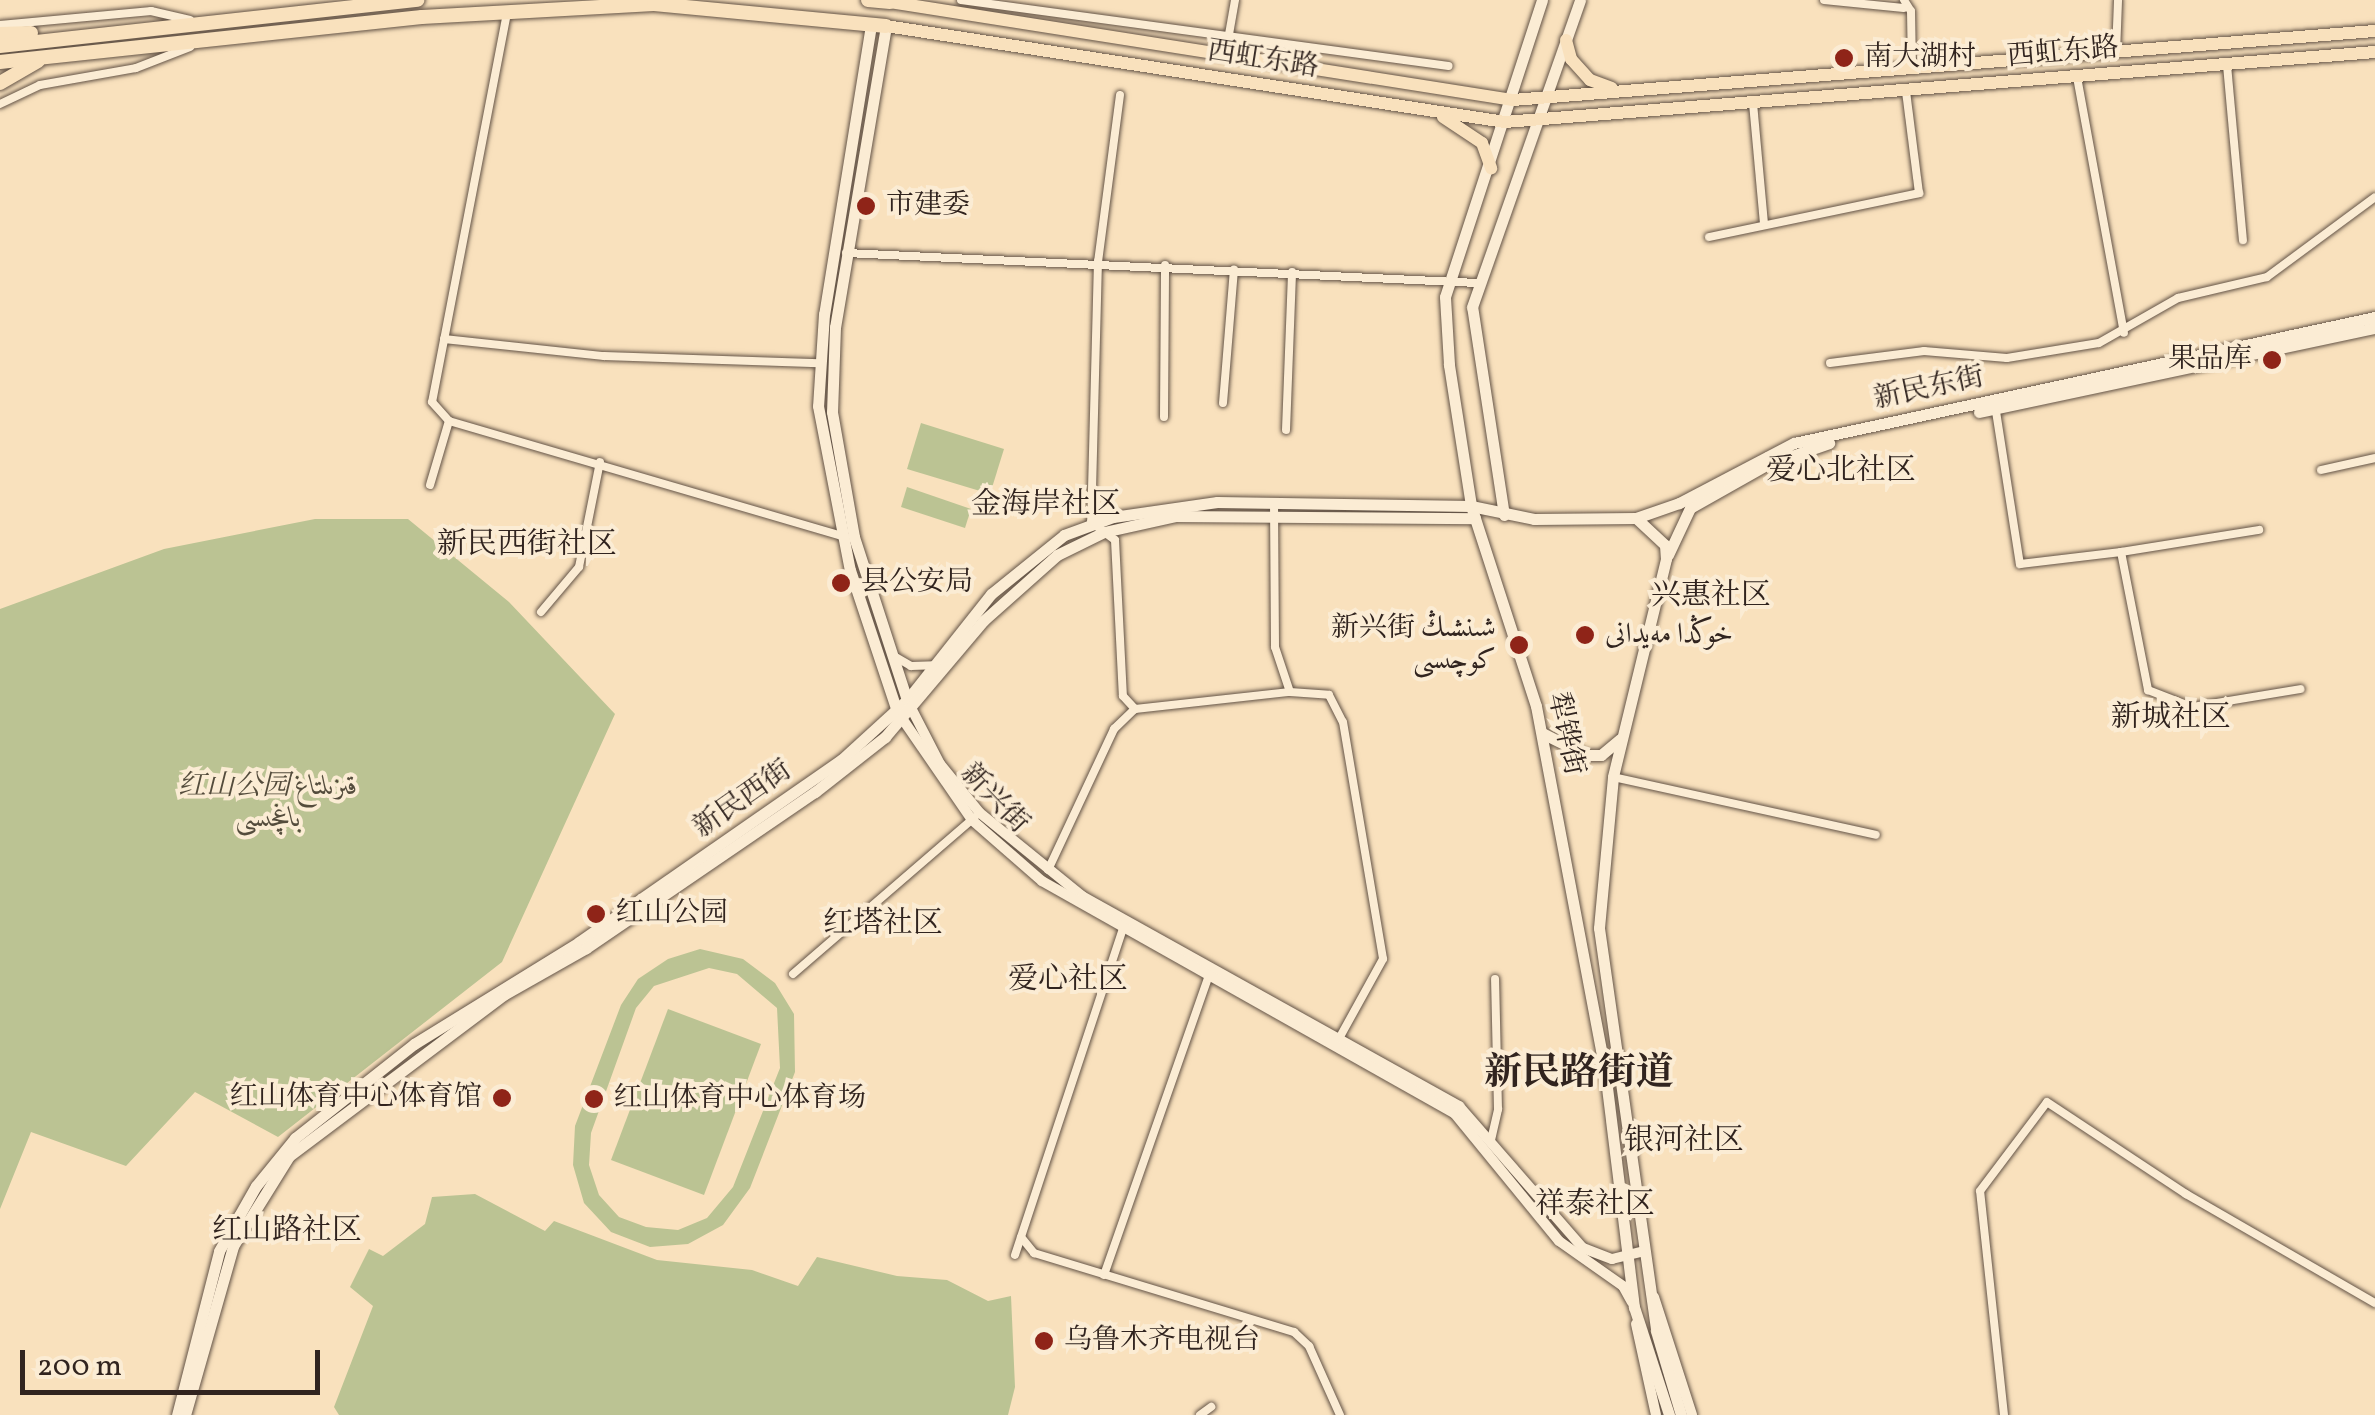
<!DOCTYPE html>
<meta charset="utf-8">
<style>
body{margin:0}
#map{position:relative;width:2375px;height:1415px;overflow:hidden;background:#f9e1bd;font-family:Vollkorn,Amiri,"Noto Serif SC",serif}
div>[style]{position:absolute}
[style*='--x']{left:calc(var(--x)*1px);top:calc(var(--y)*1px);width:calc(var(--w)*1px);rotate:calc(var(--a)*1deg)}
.green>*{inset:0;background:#bbc393}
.roads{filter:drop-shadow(0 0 2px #635346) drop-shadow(0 0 2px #635346)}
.minor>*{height:8px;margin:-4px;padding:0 4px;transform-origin:4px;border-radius:4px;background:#fbecd4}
.tertiary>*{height:10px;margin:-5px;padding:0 5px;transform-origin:5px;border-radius:5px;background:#fbecd4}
.secondary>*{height:11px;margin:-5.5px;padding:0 5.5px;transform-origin:5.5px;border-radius:5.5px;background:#fbecd4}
.primary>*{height:12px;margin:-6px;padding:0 6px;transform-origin:6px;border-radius:6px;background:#f9e1bd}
.trunk>*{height:14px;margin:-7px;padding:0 7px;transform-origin:7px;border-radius:7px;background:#f9e1bd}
.dots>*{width:28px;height:28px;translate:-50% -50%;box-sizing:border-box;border:5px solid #fbecd4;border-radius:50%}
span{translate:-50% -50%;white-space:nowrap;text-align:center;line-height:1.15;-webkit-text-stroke:8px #fbecd4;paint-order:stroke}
.street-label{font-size:28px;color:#31241f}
.poi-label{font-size:28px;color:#31241f}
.left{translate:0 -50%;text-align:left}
.right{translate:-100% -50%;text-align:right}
.park-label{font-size:28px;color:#544c3c;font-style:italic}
.neighbourhood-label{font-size:30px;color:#31241f}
.district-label{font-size:38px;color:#31241f;font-weight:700}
.scale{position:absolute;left:20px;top:1350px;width:300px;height:45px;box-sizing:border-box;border:5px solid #31241f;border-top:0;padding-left:12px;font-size:30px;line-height:35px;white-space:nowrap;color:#31241f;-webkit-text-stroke:8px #fbecd4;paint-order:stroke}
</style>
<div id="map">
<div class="green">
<div style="clip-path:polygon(921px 423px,1004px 449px,990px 494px,907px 469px)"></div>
<div style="clip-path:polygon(907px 487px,971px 509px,965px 528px,901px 507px)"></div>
<div style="clip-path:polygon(315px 519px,408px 519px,509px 602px,615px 714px,502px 962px,278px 1137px,195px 1092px,126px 1166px,31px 1132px,0 1209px,0 609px,164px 549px)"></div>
<div style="clip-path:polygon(evenodd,700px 949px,743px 959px,775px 983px,794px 1014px,795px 1072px,750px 1188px,723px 1225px,688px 1244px,650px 1247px,611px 1232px,584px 1203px,573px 1165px,575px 1126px,621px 1005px,638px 979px,668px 959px,700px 949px,709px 968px,737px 974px,777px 1008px,780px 1068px,733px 1187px,707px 1218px,678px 1230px,646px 1227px,619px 1217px,599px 1195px,589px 1165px,591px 1133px,636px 1008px,654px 986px,709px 968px)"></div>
<div style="clip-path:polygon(668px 1009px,761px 1044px,704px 1195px,611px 1160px)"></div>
<div style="clip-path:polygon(475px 1194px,545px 1231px,554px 1221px,657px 1260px,752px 1270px,798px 1286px,817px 1257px,897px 1276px,947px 1280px,988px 1301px,1011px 1296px,1015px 1387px,1008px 1415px,339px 1415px,334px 1407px,373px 1306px,350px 1287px,369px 1249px,383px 1256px,425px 1224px,432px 1197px)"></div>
</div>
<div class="roads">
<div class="minor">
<div style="--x:961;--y:0;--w:492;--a:7.7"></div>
<div style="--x:1824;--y:0;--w:80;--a:5.7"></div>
<div style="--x:1904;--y:0;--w:13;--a:58"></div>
<div style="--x:1911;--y:11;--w:59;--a:89"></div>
<div style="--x:507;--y:13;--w:396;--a:100.9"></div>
<div style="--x:432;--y:402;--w:25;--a:48"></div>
<div style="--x:449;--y:421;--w:409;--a:16.3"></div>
<div style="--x:0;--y:25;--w:152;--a:-5.3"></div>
<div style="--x:151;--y:11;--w:40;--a:13"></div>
<div style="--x:2116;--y:53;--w:53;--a:-87.8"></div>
<div style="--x:1225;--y:57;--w:58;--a:-80"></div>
<div style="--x:2227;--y:65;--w:176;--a:84.8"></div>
<div style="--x:2077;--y:77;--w:260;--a:79.6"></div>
<div style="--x:1120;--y:95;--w:167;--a:97.5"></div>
<div style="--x:1098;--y:261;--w:261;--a:91.5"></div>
<div style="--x:1091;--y:522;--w:30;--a:37"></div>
<div style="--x:1115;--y:540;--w:156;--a:87.1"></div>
<div style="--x:1123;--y:696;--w:18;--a:47"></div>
<div style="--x:1753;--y:103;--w:122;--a:84.8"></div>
<div style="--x:0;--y:104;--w:44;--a:-25.4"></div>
<div style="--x:40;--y:85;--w:97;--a:-10"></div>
<div style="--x:136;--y:68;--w:58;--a:-21.3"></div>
<div style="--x:1709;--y:237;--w:215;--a:-11.8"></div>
<div style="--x:1919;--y:193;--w:103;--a:-97.3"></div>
<div style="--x:846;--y:253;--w:633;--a:2.72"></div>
<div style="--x:444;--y:339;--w:161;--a:6.1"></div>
<div style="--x:604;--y:356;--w:215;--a:1.9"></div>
<div style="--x:1830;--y:363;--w:95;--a:-7.3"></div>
<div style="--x:1924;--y:351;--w:83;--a:4.8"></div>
<div style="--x:2007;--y:358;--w:93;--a:-9.3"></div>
<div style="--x:2099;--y:343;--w:91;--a:-29.7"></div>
<div style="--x:2178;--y:298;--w:91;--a:-13.3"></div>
<div style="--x:2267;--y:277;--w:134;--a:-36.5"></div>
<div style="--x:1223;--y:403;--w:134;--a:-85.3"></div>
<div style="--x:1995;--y:405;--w:161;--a:81.1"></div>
<div style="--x:2020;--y:564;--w:102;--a:-6.8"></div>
<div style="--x:2121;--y:552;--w:141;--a:78.9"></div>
<div style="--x:2148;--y:690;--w:47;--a:21.1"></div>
<div style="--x:2192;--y:707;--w:110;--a:-9.4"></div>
<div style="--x:1164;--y:417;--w:152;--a:-89.6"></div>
<div style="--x:1286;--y:430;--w:158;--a:-87.8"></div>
<div style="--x:2321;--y:470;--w:55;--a:-12.5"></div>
<div style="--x:430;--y:485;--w:67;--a:-73.5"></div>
<div style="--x:1274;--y:503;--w:144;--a:89.6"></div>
<div style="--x:1275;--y:647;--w:47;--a:71.6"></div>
<div style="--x:2121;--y:552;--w:140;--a:-9.1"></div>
<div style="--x:541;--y:612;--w:59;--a:-49.8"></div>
<div style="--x:579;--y:567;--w:107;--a:-78.7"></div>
<div style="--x:892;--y:655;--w:22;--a:30"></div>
<div style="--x:911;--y:666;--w:23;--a:-2"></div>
<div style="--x:1613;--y:777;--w:269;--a:12.4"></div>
<div style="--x:1048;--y:870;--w:156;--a:-64.9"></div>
<div style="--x:1114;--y:729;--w:29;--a:-44"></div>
<div style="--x:1135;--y:709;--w:156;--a:-6.3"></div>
<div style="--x:1290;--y:692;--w:39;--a:4"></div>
<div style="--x:1329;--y:695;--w:30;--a:63"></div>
<div style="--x:1343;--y:722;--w:240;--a:80.4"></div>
<div style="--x:1383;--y:959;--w:89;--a:118.9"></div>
<div style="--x:793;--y:974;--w:240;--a:-40.8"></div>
<div style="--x:1491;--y:1140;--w:32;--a:-77"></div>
<div style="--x:1498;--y:1109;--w:130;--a:-91.3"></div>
<div style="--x:1021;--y:1237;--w:21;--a:51"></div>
<div style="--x:1034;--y:1253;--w:272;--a:16.9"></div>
<div style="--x:1294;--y:1332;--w:21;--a:43"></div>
<div style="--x:1309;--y:1346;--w:76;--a:65.8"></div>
<div style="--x:1015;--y:1255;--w:351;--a:-71.7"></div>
<div style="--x:1104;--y:1275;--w:321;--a:-70.7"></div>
<div style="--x:1200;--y:1415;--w:14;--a:-36"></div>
<div style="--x:2004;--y:1415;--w:225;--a:-96.1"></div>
<div style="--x:1980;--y:1191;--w:111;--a:-53"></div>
<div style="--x:2047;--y:1102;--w:167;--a:33.5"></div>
<div style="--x:2186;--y:1194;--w:218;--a:30"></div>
</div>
<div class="tertiary">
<div style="--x:907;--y:700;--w:72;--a:62.7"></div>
<div style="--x:940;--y:764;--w:63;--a:50.8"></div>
<div style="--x:980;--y:813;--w:132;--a:39.1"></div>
<div style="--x:1082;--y:896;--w:432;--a:29.1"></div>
<div style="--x:1459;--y:1106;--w:189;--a:48.9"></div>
<div style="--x:1583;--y:1248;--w:31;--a:21"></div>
<div style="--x:1612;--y:1259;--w:34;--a:-14"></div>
<div style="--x:899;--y:714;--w:129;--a:55.4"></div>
<div style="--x:972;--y:820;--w:93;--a:41.1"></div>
<div style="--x:1042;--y:881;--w:474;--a:29.4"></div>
<div style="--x:1455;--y:1114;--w:164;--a:50.7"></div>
<div style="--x:1559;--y:1241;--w:78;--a:35.1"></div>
<div style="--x:1623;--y:1286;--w:18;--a:61"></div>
<div style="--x:1654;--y:1297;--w:124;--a:72.1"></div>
<div style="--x:1636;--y:1324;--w:93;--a:77.6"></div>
</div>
<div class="secondary">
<div style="--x:1542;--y:0;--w:312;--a:108.1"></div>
<div style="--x:1445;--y:297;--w:68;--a:86.6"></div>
<div style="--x:1449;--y:365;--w:143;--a:81.1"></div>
<div style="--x:1471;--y:506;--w:210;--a:72"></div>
<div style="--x:1536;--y:706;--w:371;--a:79.3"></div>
<div style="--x:1605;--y:1071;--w:238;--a:83"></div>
<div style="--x:1634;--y:1307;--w:114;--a:72"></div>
<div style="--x:871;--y:25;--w:293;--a:99.2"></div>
<div style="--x:824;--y:314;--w:92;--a:93.7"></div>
<div style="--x:818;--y:406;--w:167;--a:79"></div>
<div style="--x:850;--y:570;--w:149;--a:71.6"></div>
<div style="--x:886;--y:26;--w:305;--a:99.6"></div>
<div style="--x:835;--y:327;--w:85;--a:92"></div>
<div style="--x:832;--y:412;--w:127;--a:80"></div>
<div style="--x:854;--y:537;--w:171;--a:72"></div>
<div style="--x:1979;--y:412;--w:405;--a:-12"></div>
<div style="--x:1504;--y:515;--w:210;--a:-98.7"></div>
<div style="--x:1472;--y:307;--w:325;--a:-70.6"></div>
<div style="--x:1636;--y:518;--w:40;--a:43"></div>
<div style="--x:1665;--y:545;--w:14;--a:86"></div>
<div style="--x:1666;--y:559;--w:224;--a:103.7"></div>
<div style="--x:1613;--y:777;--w:152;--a:95.3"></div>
<div style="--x:1599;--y:928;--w:407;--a:81.9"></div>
<div style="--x:1656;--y:1331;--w:88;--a:73.4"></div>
<div style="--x:1668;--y:555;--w:52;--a:-64.9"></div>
<div style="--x:1690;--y:508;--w:87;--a:-29.5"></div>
<div style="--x:1766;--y:465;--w:67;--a:-19.2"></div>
<div style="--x:1542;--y:733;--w:49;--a:26.6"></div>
<div style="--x:1586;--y:755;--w:15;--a:0"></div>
<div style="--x:1601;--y:755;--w:25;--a:-40"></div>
<div style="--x:177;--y:1415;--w:169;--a:-75.6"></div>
<div style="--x:219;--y:1251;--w:75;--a:-60.4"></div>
<div style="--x:256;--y:1186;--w:62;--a:-50.9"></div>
<div style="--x:295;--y:1138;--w:152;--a:-38.3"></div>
<div style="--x:414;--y:1044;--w:194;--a:-31.7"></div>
<div style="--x:579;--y:942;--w:319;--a:-34.8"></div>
<div style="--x:841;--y:760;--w:89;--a:-42.3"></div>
<div style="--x:907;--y:700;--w:135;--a:-51.6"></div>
<div style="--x:991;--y:594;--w:94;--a:-38.9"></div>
<div style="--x:1064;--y:535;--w:52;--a:-20.2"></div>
<div style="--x:1113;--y:517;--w:105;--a:-8.2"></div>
<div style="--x:1217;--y:502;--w:254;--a:0.9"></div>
<div style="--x:1471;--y:506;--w:64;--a:11.7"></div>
<div style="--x:1534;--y:519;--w:102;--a:-0.6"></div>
<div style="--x:1636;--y:518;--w:46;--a:-19.2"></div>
<div style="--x:1679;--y:503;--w:130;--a:-27.6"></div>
<div style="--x:1794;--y:443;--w:595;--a:-12.24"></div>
<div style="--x:185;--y:1415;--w:176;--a:-74.1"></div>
<div style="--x:233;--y:1246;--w:106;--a:-58.1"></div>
<div style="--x:289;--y:1156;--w:270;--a:-36.9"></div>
<div style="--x:505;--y:994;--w:93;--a:-29.6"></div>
<div style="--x:586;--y:948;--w:277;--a:-34.3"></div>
<div style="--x:815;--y:792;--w:89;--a:-38.2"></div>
<div style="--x:885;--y:737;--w:152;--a:-49.8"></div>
<div style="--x:983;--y:621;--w:99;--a:-41.7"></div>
<div style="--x:1057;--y:555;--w:52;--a:-26.1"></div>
<div style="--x:1104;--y:532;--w:74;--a:-12.5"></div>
<div style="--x:1176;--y:516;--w:299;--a:0.4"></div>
</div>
<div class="primary">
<div style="--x:890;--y:2;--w:631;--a:8.94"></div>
<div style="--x:1513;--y:100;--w:865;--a:-4.58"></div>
<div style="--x:886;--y:26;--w:626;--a:8.82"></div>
<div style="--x:1505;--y:122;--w:873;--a:-4.6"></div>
<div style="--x:1566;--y:40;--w:20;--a:75"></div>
<div style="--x:1571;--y:59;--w:28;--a:48"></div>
<div style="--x:1590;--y:80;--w:23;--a:20"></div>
<div style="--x:1443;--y:117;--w:47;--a:33.7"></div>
<div style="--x:1482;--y:143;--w:27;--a:70"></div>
</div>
<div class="trunk">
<div style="--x:868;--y:0;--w:22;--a:5"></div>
<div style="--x:0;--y:34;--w:31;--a:-2"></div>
<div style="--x:0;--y:46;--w:420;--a:-6.3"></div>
<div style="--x:0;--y:62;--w:424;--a:-6.1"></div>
<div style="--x:422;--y:17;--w:232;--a:-3.2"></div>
<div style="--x:654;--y:4;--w:233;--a:5.4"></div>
<div style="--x:0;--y:83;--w:44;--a:-30.1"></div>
</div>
</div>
<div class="dots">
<div style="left:1844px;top:58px;background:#8f2418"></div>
<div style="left:866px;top:206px;background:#8f2418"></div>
<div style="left:2272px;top:360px;background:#8f2418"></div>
<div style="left:841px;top:583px;background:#8f2418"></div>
<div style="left:1585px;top:635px;background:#8f2418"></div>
<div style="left:1519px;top:645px;background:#8f2418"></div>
<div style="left:596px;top:914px;background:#8f2418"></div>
<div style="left:502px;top:1098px;background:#8f2418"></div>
<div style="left:594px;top:1099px;background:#8f2418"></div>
<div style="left:1044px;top:1341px;background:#8f2418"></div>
</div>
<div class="street-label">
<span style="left:2063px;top:53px;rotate:-5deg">西虹东路</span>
<span style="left:1263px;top:60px;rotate:9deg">西虹东路</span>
<span style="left:1929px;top:389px;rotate:-12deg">新民东街</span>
<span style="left:1565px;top:734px;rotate:78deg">犁铧街</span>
<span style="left:994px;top:799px;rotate:46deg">新兴街</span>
<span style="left:743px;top:800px;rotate:-35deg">新民西街</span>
</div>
<div class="poi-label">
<span class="left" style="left:1864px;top:58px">南大湖村</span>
<span class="left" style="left:886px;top:206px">市建委</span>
<span class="right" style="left:2252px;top:360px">果品库</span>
<span class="left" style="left:861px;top:583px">县公安局</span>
<span class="right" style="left:1496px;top:645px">新兴街 شىنشىڭ<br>كوچىسى</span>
<span class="left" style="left:1605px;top:635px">خوڭدا مەيدانى</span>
<span class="left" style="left:616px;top:914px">红山公园</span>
<span class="right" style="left:482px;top:1098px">红山体育中心体育馆</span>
<span class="left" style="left:614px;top:1099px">红山体育中心体育场</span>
<span class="left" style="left:1064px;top:1341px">乌鲁木齐电视台</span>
</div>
<div class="park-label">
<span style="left:268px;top:803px">红山公园 قىزىلتاغ<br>باغچىسى</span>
</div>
<div class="neighbourhood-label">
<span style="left:1841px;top:471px">爱心北社区</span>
<span style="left:1046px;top:505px">金海岸社区</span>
<span style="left:527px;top:545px">新民西街社区</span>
<span style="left:1711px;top:596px">兴惠社区</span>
<span style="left:2171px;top:718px">新城社区</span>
<span style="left:883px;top:924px">红塔社区</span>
<span style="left:1068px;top:980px">爱心社区</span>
<span style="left:1684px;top:1141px">银河社区</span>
<span style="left:1595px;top:1205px">祥泰社区</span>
<span style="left:287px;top:1231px">红山路社区</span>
</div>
<div class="district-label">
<span style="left:1579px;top:1075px">新民路街道</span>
</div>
<div class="scale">200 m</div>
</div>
